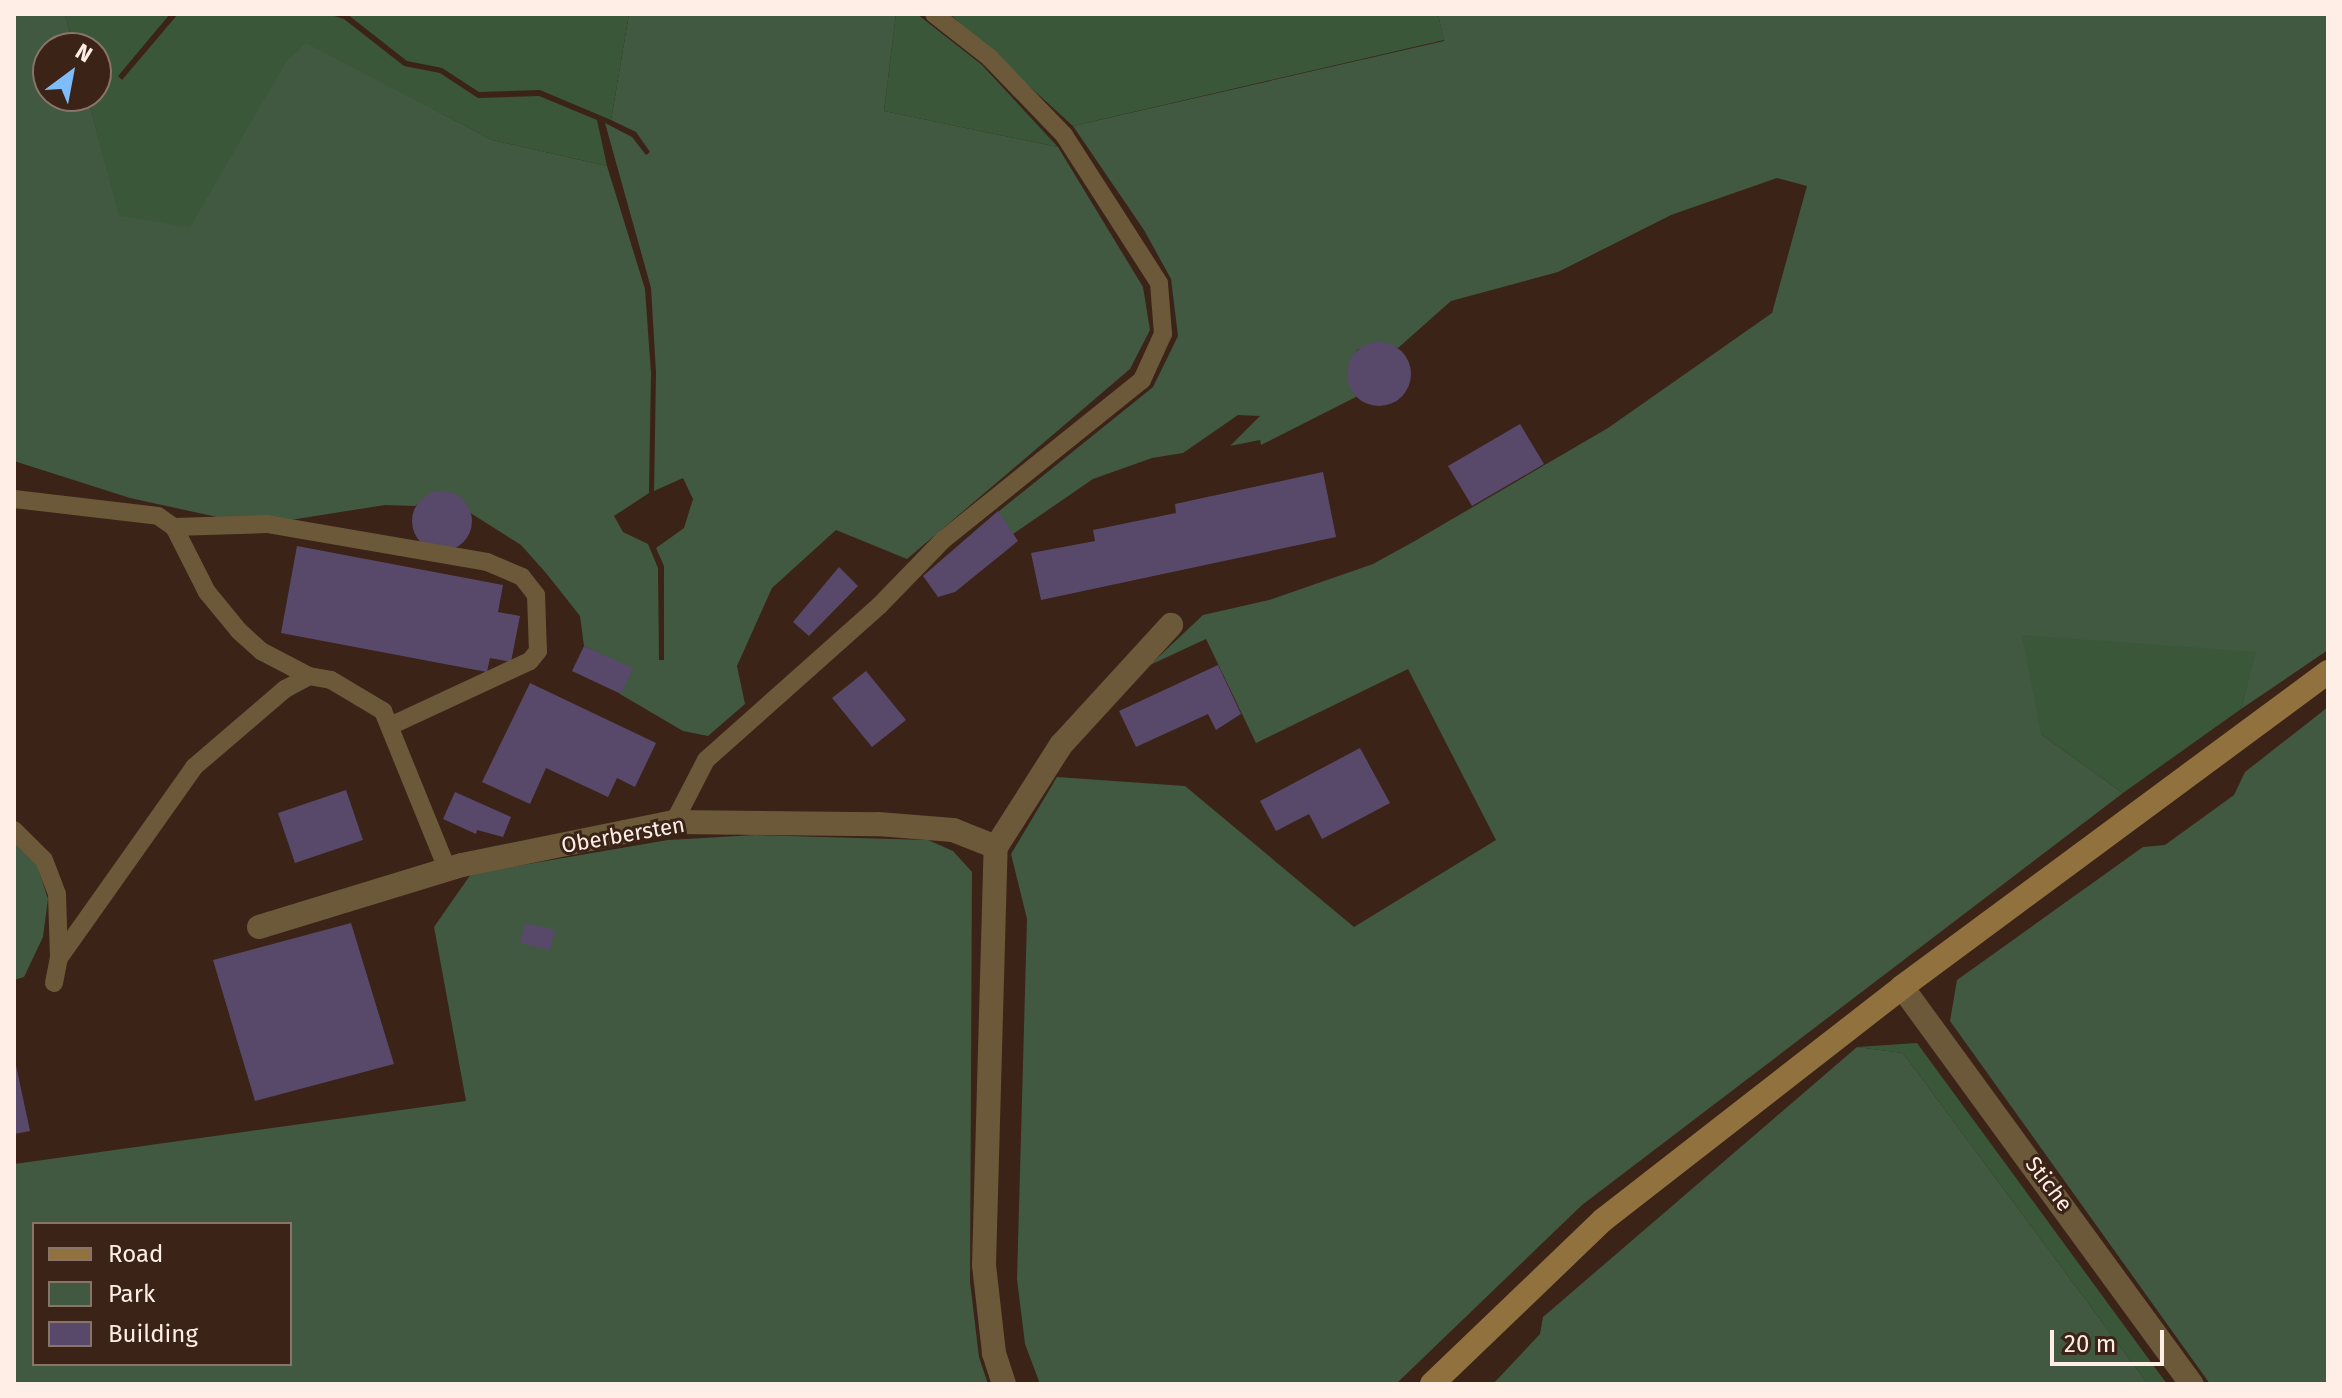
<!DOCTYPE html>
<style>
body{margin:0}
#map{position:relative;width:2342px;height:1398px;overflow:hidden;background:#3b2318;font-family:"Fira Sans",sans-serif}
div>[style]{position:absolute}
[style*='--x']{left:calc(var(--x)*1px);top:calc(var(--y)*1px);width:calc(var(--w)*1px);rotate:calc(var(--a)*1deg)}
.green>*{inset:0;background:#415841}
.forest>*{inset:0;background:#3a573a}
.building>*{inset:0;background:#58496b}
.round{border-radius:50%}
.lane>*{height:18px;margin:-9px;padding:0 9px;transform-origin:9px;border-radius:9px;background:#6c5939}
.street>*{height:24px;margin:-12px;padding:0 12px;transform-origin:12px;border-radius:12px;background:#6c5939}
.secondary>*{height:24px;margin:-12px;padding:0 12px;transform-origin:12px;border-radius:12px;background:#91723e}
span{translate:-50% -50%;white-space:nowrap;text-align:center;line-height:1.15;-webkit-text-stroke:6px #3b2318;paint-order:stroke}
.street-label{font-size:22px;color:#feeee6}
.frame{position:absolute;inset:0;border:16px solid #feeee6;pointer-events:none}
.legend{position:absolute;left:32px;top:1222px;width:260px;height:144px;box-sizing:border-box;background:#3b2318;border:2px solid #89746a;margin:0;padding:10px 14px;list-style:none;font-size:24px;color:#feeee6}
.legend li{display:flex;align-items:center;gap:16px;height:40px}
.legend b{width:40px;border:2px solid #89746a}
.north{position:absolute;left:32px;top:32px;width:80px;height:80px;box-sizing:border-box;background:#3b2318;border:2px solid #89746a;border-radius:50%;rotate:32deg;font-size:22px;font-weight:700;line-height:32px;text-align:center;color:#feeee6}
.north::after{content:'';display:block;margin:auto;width:28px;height:36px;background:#7fbdfa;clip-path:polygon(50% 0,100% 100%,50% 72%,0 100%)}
.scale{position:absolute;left:2050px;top:1330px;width:114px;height:36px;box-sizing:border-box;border:4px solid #feeee6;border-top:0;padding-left:10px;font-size:24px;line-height:28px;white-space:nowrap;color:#feeee6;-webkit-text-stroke:6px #3b2318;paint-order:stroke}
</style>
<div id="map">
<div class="green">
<div style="clip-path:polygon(14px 14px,65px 14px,74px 48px,48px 48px,48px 96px,87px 96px,120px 216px,306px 42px,492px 140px,607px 166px,645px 289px,651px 373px,649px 493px,614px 516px,623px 532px,648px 544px,658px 568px,659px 660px,664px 660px,664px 566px,656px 548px,684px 528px,693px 499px,683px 478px,654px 491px,656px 372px,651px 288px,605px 123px,632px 137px,646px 155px,650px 152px,636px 132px,611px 120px,629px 14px,896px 14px,884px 111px,1058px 147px,1143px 287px,1150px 330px,1130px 369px,907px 559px,836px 530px,772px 588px,737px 666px,745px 704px,708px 736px,683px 731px,620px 694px,632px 669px,584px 646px,580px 616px,546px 573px,521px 545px,472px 514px,452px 493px,428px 495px,415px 506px,385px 505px,290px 520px,217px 517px,130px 498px,14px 461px)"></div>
<div style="clip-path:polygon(1438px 14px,2328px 14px,2328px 650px,2241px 709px,2255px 652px,2041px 734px,2123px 793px,1582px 1205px,1396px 1384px,1040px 1384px,1025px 1344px,1017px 1279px,1027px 919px,1011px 854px,1057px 777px,1185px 786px,1354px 927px,1496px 840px,1408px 669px,1256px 743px,1206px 639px,1150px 665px,1203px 615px,1269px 600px,1373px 564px,1413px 542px,1608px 428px,1772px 313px,1807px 186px,1777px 178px,1671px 215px,1558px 272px,1451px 301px,1398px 348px,1378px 342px,1357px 350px,1347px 373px,1356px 397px,1261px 445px,1260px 440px,1230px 446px,1260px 416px,1238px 415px,1183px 453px,1152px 458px,1093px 479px,1013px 534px,998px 512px,1153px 387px,1178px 336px,1171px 279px,1144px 230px,1073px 126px,1444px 41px)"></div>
<div style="clip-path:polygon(2328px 707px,2328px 1384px,2210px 1384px,1950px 1021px,1957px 980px,2143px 847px,2165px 845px,2234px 795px,2245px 772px)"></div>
<div style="clip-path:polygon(evenodd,755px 835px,928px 840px,953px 851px,972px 872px,970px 1282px,979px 1357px,988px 1384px,14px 1384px,14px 1164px,466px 1101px,434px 927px,471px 874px,668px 840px,755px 835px,34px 1224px,290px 1224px,290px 1364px,34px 1364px,34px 1224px)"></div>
<div style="clip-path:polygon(14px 839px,37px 865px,48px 899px,43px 937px,24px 977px,14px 980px)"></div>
<div style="clip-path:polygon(1857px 1047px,1903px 1053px,2148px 1384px,1493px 1384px,1540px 1334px,1543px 1317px)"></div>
</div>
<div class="forest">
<div style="clip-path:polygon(65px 14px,170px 14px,118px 76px,122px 80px,178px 14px,328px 14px,344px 19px,404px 66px,440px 73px,478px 98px,539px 96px,597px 120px,607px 166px,492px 140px,306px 43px,286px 62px,190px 227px,119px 216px,87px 96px,96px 96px,96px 48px,74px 48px)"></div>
<div style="clip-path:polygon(347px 14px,629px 14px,611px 120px,540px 90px,479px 92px,442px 68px,407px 61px)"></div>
<div style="clip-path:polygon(896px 14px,917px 14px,982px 65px,1058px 147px,884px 111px)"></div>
<div style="clip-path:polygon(950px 14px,1438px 14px,1444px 40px,1073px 126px)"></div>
<div style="clip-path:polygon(2022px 635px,2256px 652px,2241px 709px,2123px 793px,2041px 734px)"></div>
<div style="clip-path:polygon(1917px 1043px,2167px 1384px,2148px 1384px,1903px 1053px,1857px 1047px)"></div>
</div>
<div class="building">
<div class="round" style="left:1347px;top:342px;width:64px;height:64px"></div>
<div style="clip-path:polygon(1520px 424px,1544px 464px,1472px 506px,1448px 466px)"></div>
<div style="clip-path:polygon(1323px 472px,1336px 537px,1041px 600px,1031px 553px,1095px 541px,1093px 530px,1176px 513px,1175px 504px)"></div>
<div class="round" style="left:412px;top:491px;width:60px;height:60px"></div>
<div style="clip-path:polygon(998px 511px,1018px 541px,955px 592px,938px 597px,923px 576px)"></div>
<div style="clip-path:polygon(297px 546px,503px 585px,498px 612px,520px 616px,511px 662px,490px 658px,487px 672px,281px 633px)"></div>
<div style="clip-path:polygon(839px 567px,858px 586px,809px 636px,793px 622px)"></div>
<div style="clip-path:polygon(584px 646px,633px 668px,621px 694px,572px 671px)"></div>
<div style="clip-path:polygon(1218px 665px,1241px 714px,1216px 730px,1208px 714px,1136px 747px,1119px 711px)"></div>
<div style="clip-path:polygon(866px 671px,906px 720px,872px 747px,832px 698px)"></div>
<div style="clip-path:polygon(530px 683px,656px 743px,635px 787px,617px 778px,608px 797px,546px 768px,530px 804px,482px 782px)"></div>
<div style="clip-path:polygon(1360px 748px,1390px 803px,1322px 839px,1309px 814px,1276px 831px,1260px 801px)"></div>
<div style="clip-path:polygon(346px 790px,363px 840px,295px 863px,278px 813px)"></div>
<div style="clip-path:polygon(455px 792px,511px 817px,503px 837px,477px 830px,476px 834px,443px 819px)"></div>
<div style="clip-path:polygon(351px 923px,394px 1064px,255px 1101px,213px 960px)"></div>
<div style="clip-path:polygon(525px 923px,555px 930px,550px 950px,520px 943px)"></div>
<div style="clip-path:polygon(14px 1056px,30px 1131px,14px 1134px)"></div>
</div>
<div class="lane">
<div style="--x:14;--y:499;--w:145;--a:6.7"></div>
<div style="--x:158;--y:516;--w:19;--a:35"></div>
<div style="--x:174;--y:527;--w:73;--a:63.1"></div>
<div style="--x:207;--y:592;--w:50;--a:50.6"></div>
<div style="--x:239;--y:631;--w:30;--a:42"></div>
<div style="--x:261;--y:651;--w:54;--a:27.5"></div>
<div style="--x:174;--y:527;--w:93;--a:-1.8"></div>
<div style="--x:267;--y:524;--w:223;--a:9.8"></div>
<div style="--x:487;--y:562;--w:38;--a:23"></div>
<div style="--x:522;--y:577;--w:23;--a:52"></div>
<div style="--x:536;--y:595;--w:56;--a:88"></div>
<div style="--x:538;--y:651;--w:13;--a:129"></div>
<div style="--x:530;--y:661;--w:154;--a:155.1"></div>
<div style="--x:674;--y:822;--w:70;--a:-62.7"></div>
<div style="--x:706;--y:760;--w:232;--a:-41.7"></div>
<div style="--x:879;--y:606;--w:92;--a:-45.9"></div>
<div style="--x:943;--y:540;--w:255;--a:-38.8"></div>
<div style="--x:1142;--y:380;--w:51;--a:-65.5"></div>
<div style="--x:1163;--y:334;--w:51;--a:-94.5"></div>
<div style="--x:1159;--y:283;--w:176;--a:-122.7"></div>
<div style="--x:1064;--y:135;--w:107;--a:-133.9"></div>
<div style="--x:990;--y:58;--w:71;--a:-141.8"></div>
<div style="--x:14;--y:830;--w:42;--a:45"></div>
<div style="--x:44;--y:860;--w:36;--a:69"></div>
<div style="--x:57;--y:894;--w:64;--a:88.2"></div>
<div style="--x:54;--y:983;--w:25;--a:-79"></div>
<div style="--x:59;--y:958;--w:234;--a:-54.7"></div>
<div style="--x:194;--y:767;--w:120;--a:-40.6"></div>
<div style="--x:285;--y:689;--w:27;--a:-28"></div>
<div style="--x:309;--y:676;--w:22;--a:10"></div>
<div style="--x:331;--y:680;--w:61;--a:30.8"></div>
<div style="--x:383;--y:711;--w:170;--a:67.9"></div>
</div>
<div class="street">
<div style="--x:259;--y:927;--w:212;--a:-17"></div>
<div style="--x:462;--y:865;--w:216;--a:-11.5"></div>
<div style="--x:674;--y:822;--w:204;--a:0.6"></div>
<div style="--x:878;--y:824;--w:75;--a:4.6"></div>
<div style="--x:953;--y:830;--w:46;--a:21.6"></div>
<div style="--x:1902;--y:987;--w:492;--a:53.9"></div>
<div style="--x:1004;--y:1384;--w:33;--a:-108"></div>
<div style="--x:994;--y:1353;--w:89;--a:-96.5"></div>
<div style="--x:984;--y:1265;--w:418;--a:-88.4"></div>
<div style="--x:996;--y:847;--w:121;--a:-57.5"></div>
<div style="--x:1061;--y:745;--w:163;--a:-47.5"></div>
</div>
<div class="secondary">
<div style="--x:1432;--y:1384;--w:237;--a:-43.8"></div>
<div style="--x:1603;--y:1220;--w:379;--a:-37.9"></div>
<div style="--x:1902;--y:987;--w:530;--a:-36.48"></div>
</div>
<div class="street-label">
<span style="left:623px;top:835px;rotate:-10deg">Oberbersten</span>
<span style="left:2049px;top:1184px;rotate:53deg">Stiche</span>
</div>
<div class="frame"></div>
<ul class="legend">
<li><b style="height:10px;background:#91723e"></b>Road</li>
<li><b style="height:22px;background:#415841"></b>Park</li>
<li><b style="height:22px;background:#58496b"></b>Building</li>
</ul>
<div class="north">N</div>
<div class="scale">20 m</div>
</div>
